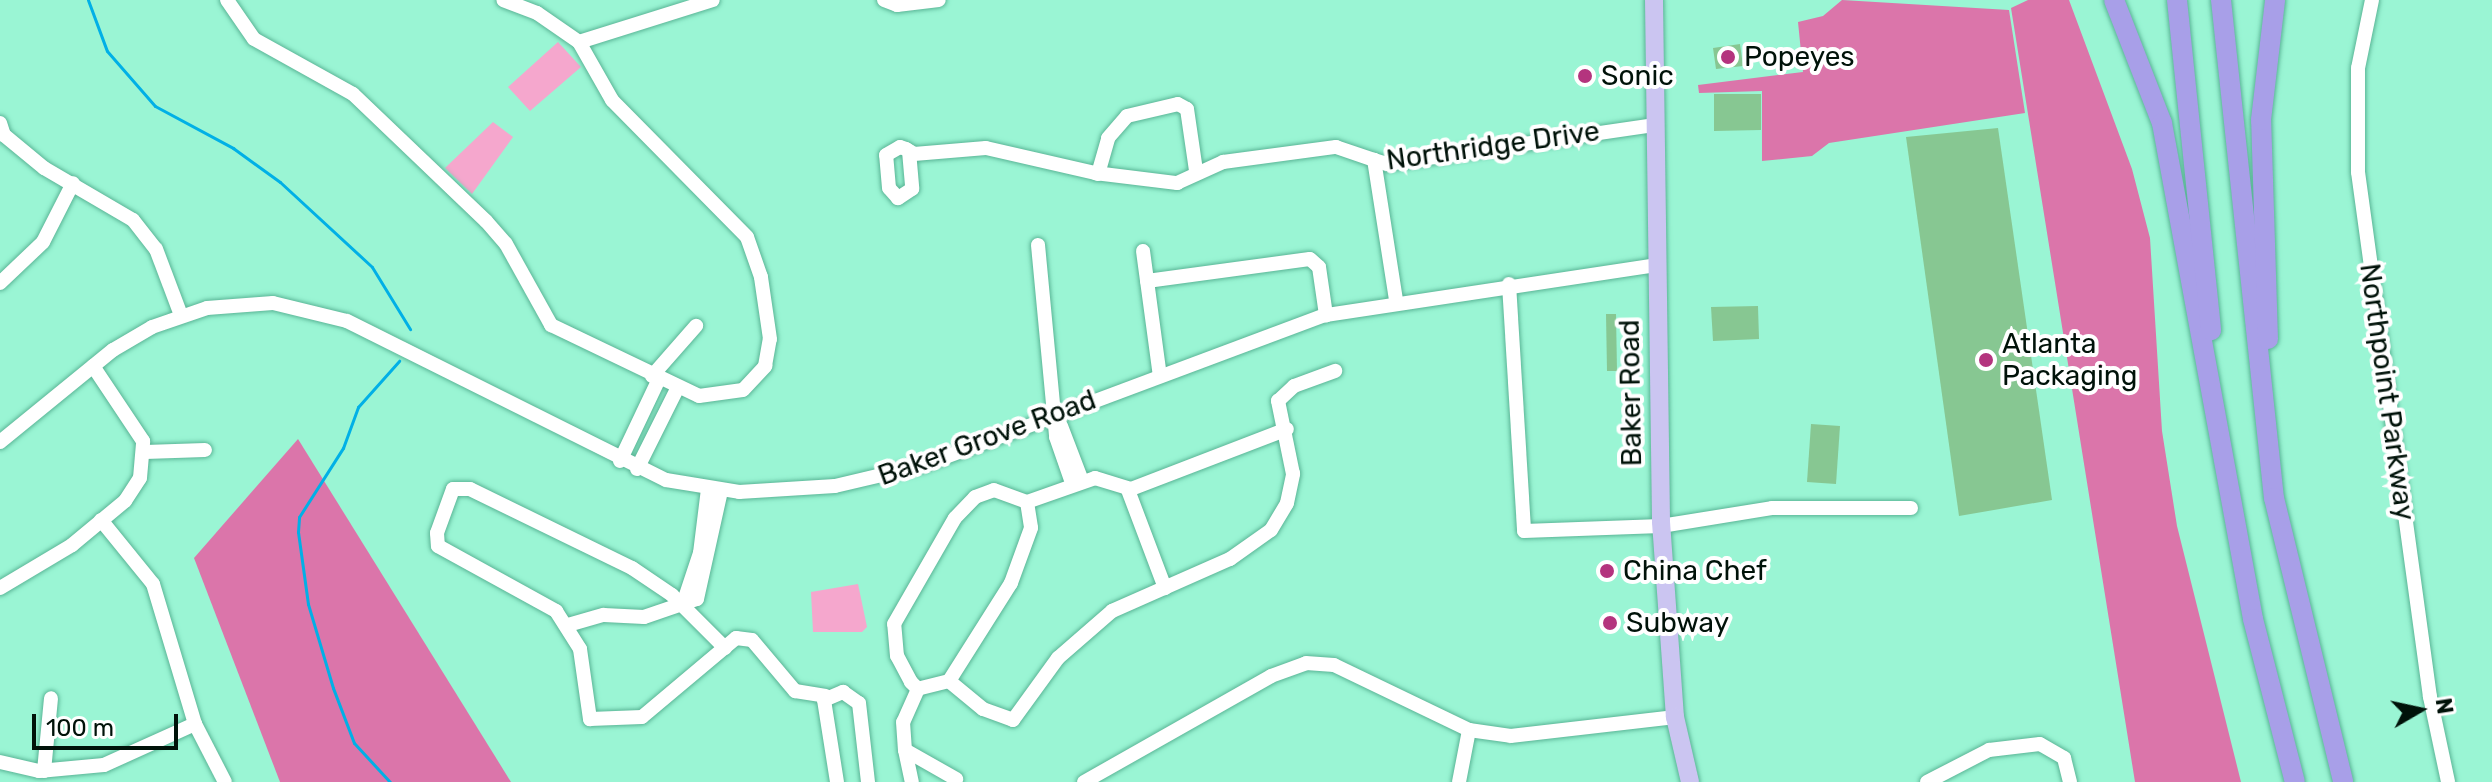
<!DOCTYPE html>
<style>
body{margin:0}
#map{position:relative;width:2492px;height:782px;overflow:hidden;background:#9af5d4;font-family:Rubik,sans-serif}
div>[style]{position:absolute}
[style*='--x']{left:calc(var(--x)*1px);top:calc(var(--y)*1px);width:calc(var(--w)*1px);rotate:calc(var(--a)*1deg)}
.green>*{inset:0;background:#f5a7cd}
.forest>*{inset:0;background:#db75aa}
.stream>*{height:3px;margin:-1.5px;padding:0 1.5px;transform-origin:1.5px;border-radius:1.5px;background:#01b0e6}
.building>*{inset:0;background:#87c792}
.roads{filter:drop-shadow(0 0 2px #5ab596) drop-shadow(0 0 2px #5ab596)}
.minor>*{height:14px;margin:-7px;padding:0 7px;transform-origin:7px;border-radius:7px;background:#fff}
.major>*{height:18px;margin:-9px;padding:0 9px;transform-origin:9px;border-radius:9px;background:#cbc5f1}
.highway>*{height:20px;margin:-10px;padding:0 10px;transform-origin:10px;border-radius:10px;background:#a89fe8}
.dots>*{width:22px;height:22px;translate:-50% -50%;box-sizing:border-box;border:4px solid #fff;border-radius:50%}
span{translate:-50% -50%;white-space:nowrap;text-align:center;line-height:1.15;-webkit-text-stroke:8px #fff;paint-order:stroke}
.poi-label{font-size:28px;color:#001209}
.left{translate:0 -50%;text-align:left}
.street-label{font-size:28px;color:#001209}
.north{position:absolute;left:2380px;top:670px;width:80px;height:80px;-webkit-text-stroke:6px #fff;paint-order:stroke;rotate:81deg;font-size:22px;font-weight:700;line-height:32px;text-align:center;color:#001209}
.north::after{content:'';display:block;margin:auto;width:28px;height:36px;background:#001209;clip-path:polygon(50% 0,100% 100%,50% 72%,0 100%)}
.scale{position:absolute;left:32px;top:714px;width:146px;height:36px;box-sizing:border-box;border:4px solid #001209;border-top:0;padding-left:10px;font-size:24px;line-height:28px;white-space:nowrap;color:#001209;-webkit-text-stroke:6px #fff;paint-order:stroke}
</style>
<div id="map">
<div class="green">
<div style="clip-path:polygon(558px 42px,581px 67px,530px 111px,508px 87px)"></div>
<div style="clip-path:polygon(493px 122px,513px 137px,472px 194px,445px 168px)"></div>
<div style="clip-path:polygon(858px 584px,867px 627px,862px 632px,813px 632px,811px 592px)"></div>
</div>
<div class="forest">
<div style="clip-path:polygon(1842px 0,2009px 10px,2025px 113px,1829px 143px,1812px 156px,1762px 161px,1762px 91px,1699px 93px,1698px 85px,1803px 72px,1798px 22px,1823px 16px)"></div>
<div style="clip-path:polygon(2028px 0,2069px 0,2132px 169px,2150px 238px,2162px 431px,2177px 526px,2241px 782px,2135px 782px,2011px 8px)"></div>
<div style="clip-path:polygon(298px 439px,511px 782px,280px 782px,194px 558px)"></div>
</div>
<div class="stream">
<div style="--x:88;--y:0;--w:54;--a:69.6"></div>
<div style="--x:107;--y:51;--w:73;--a:48.9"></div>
<div style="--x:155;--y:106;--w:89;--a:28.3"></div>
<div style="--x:233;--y:148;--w:58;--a:35.9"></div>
<div style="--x:280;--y:182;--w:125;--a:42.7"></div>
<div style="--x:372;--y:267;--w:73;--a:58.5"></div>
<div style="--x:390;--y:782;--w:53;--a:-132.7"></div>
<div style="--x:354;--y:743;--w:59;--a:-110.9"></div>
<div style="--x:333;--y:688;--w:88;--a:-106.6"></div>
<div style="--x:308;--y:604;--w:73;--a:-97.9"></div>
<div style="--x:298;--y:532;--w:15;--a:-86"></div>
<div style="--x:299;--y:517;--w:82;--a:-57.5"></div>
<div style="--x:343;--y:448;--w:44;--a:-69.9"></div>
<div style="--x:358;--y:407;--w:62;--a:-48.3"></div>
</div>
<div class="building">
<div style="clip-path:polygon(1740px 44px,1743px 66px,1716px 69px,1713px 48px)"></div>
<div style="clip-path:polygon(1714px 94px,1761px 94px,1761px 130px,1714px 131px)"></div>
<div style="clip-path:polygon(1998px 128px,2052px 500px,1959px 516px,1906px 137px)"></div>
<div style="clip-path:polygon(1758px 306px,1759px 339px,1713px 341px,1711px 307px)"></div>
<div style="clip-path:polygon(1606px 314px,1616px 314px,1617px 371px,1607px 371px)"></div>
<div style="clip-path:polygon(1811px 424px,1840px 426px,1836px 484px,1807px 482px)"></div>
</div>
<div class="roads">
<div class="minor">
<div style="--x:227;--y:0;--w:47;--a:55.3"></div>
<div style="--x:254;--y:39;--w:113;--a:29.1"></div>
<div style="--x:353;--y:94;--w:184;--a:43.7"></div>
<div style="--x:486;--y:221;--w:30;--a:49"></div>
<div style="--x:506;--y:244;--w:93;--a:60.9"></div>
<div style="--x:551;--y:325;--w:164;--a:25.6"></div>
<div style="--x:699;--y:396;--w:44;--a:-7.8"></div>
<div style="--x:743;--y:390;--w:33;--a:-47"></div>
<div style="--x:765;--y:366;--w:27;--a:-80"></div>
<div style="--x:770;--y:339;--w:63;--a:-98.3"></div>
<div style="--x:761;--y:277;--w:42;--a:-109.3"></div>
<div style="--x:747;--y:237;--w:192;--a:-134.6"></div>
<div style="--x:612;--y:100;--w:67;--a:-119.6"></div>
<div style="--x:579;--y:42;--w:51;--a:-145.4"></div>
<div style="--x:537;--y:13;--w:36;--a:-159"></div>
<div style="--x:884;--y:0;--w:14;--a:21"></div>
<div style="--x:897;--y:5;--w:42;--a:-6.8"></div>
<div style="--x:2372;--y:0;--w:69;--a:101.6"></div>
<div style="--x:2358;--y:68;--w:104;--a:90"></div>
<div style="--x:2358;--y:172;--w:530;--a:82.19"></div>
<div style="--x:2430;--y:697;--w:87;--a:78"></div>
<div style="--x:579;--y:42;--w:140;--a:-17.4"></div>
<div style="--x:0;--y:123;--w:13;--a:72"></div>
<div style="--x:4;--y:135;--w:52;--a:39.5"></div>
<div style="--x:44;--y:168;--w:103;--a:30.3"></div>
<div style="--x:133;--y:220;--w:37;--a:52"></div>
<div style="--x:156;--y:249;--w:71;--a:69.3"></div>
<div style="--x:909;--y:151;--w:38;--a:85"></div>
<div style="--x:912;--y:189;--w:17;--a:147"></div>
<div style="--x:898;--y:198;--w:13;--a:-132"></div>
<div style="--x:889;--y:188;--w:33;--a:-95"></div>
<div style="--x:886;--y:155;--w:16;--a:-30"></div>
<div style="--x:900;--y:147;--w:6;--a:18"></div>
<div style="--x:906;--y:149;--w:9;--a:32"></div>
<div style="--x:914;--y:154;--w:72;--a:-4.8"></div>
<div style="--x:986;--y:148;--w:112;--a:12.9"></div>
<div style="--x:1095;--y:173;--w:83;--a:7"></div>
<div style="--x:1177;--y:183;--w:51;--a:-24.5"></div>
<div style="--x:1223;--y:162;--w:114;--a:-7.6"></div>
<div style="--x:1336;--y:147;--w:40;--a:18.9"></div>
<div style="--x:1098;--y:174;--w:37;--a:-74"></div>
<div style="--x:1108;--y:138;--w:29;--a:-49"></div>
<div style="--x:1127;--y:116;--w:52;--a:-13.2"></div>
<div style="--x:1178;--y:104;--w:10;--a:29"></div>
<div style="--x:1187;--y:109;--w:63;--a:81.7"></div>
<div style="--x:1038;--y:245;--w:193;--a:84.6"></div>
<div style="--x:1056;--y:437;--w:49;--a:70.8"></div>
<div style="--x:1143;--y:251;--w:126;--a:82.3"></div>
<div style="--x:1147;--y:281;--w:164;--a:-7.7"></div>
<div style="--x:1310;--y:259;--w:12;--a:42"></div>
<div style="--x:1319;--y:267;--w:49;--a:81.7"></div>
<div style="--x:0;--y:283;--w:59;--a:-43.6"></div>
<div style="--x:43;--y:242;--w:66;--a:-63"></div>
<div style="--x:1509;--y:284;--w:247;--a:86.5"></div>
<div style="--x:1524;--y:531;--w:137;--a:-2.1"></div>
<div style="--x:1661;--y:526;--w:112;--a:-9.2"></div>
<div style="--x:1772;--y:508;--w:139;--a:0"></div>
<div style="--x:1396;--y:300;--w:142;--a:-98.9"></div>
<div style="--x:1374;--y:160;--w:14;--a:17"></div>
<div style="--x:1387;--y:164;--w:271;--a:-8.3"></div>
<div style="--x:652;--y:376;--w:67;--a:-48.7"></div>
<div style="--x:1061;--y:426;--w:59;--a:69.1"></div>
<div style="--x:0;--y:442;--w:146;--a:-39.2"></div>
<div style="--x:113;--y:350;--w:45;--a:-30.5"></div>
<div style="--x:152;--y:327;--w:58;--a:-19.1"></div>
<div style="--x:207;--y:308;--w:66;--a:-4.3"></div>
<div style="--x:273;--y:303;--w:76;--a:13.7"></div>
<div style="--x:347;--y:321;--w:356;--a:26.5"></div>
<div style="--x:666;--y:480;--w:74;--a:9.3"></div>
<div style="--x:739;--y:492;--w:96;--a:-3.6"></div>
<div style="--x:835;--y:486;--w:91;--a:-13.3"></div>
<div style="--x:924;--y:465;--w:429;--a:-20.5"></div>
<div style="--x:1326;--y:315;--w:335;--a:-8.6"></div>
<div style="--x:145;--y:452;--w:60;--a:-1.9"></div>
<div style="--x:620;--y:461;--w:91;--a:-64.6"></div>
<div style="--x:637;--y:469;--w:92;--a:-63.4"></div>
<div style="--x:1128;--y:490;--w:105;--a:69.3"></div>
<div style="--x:1027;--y:502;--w:72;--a:-19.4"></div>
<div style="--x:1095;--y:478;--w:38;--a:17"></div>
<div style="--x:1131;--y:489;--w:167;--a:-21"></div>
<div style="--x:101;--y:520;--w:82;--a:50.9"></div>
<div style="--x:153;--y:584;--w:146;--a:73.3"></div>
<div style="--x:195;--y:724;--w:65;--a:62.7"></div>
<div style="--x:0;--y:588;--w:84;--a:-30.8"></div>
<div style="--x:72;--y:545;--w:69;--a:-39.7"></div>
<div style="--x:125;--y:501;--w:27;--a:-57"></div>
<div style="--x:140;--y:478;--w:37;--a:-85"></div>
<div style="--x:143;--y:441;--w:90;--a:-123.7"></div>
<div style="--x:683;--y:604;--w:54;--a:-71.6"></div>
<div style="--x:700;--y:553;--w:64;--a:-82.9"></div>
<div style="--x:568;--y:625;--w:37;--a:-16"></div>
<div style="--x:604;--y:615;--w:40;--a:2.9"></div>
<div style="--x:644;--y:617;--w:56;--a:-18.8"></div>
<div style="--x:697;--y:599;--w:111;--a:-77.5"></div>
<div style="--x:725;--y:648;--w:75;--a:-135"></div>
<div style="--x:672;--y:595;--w:48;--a:-146"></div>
<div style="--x:632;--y:568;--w:180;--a:-154"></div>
<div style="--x:470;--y:489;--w:17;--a:180"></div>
<div style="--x:453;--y:489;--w:47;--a:110"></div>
<div style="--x:437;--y:533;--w:13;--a:86"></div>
<div style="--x:438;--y:546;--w:135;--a:28.8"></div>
<div style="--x:556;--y:611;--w:45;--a:57.7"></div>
<div style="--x:580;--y:649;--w:71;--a:81.9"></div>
<div style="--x:590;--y:719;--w:52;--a:-2.2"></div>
<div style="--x:642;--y:717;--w:123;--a:-40"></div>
<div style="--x:736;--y:638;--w:16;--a:7"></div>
<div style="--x:752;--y:640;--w:67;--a:49.9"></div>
<div style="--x:795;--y:691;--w:31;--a:9"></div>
<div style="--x:949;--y:681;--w:32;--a:166"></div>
<div style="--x:918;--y:689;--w:10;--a:-135"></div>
<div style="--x:911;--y:682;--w:30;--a:-118"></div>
<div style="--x:897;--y:656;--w:32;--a:-95"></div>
<div style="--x:894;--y:624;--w:122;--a:-60.1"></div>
<div style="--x:955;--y:518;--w:29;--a:-46"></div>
<div style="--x:975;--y:497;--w:20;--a:-20"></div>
<div style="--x:994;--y:490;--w:35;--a:20"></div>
<div style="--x:1027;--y:502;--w:26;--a:81"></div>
<div style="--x:1031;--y:528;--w:59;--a:110"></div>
<div style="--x:1011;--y:583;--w:116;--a:122.3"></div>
<div style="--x:949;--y:681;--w:44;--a:39.5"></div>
<div style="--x:983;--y:709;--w:32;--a:20"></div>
<div style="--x:1013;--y:720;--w:77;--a:-54"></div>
<div style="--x:1058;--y:658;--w:72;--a:-41"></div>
<div style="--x:1112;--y:611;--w:129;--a:-23.8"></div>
<div style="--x:1230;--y:559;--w:50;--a:-35.3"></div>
<div style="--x:1271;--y:530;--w:31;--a:-59"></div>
<div style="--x:1287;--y:503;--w:30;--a:-78"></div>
<div style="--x:1293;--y:474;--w:75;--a:-101.6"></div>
<div style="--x:1278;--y:401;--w:22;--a:-43"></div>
<div style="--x:1294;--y:386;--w:44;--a:-20.1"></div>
<div style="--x:918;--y:689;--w:36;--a:114"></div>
<div style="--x:903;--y:722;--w:28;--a:86"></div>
<div style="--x:905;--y:750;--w:59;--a:29.6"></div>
<div style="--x:905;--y:750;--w:33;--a:78"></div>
<div style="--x:0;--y:762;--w:40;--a:13"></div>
<div style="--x:39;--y:771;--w:65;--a:-5.3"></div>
<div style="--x:104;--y:765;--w:100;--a:-24.3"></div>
<div style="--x:44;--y:771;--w:73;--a:-84.5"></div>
<div style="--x:837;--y:782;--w:83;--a:-99"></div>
<div style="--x:824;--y:700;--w:21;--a:-23"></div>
<div style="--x:843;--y:692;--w:19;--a:35"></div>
<div style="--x:859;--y:703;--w:80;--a:83.5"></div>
<div style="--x:1084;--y:782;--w:215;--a:-29.5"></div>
<div style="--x:1271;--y:676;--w:37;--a:-20"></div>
<div style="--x:1306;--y:663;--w:28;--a:4"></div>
<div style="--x:1334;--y:665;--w:150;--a:25.7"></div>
<div style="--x:1469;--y:730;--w:42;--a:8.1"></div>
<div style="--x:1511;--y:736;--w:165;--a:-6.6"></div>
<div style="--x:1459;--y:782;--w:53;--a:-79.1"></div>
<div style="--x:1927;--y:782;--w:70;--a:-27.3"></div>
<div style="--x:1989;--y:750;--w:51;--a:-6.7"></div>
<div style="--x:2040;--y:744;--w:28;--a:30"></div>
<div style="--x:2064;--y:758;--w:25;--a:76"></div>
</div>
<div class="major">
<div style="--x:1654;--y:0;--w:522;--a:89.23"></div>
<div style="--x:1661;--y:522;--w:196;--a:85.9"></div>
<div style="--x:1675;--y:717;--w:67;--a:77"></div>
</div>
<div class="highway">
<div style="--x:2114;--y:0;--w:132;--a:68.7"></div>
<div style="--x:2162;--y:123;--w:504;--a:79.6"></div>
<div style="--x:2253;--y:619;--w:168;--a:75.6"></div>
<div style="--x:2177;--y:0;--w:332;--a:84.1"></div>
<div style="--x:2221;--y:0;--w:501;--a:83.93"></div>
<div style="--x:2274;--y:498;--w:292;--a:76.3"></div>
<div style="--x:2268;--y:339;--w:219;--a:-91.8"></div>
<div style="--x:2261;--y:120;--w:121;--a:-83.3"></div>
</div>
</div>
<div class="dots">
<div style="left:1728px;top:57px;background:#b4347e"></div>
<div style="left:1585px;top:76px;background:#b4347e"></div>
<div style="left:1986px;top:360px;background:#b4347e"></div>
<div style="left:1607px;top:571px;background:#b4347e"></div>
<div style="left:1610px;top:623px;background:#b4347e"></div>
</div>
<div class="poi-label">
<span class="left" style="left:1744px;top:57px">Popeyes</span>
<span class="left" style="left:1601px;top:76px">Sonic</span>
<span class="left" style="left:2002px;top:360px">Atlanta<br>Packaging</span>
<span class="left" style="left:1623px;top:571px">China Chef</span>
<span class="left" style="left:1626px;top:623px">Subway</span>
</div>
<div class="street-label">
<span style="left:1493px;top:146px;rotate:-8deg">Northridge Drive</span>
<span style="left:2387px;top:392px;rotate:82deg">Northpoint Parkway</span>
<span style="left:1631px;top:393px;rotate:-91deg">Baker Road</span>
<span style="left:987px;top:438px;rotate:-20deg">Baker Grove Road</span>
</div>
<div class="north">N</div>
<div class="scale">100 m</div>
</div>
